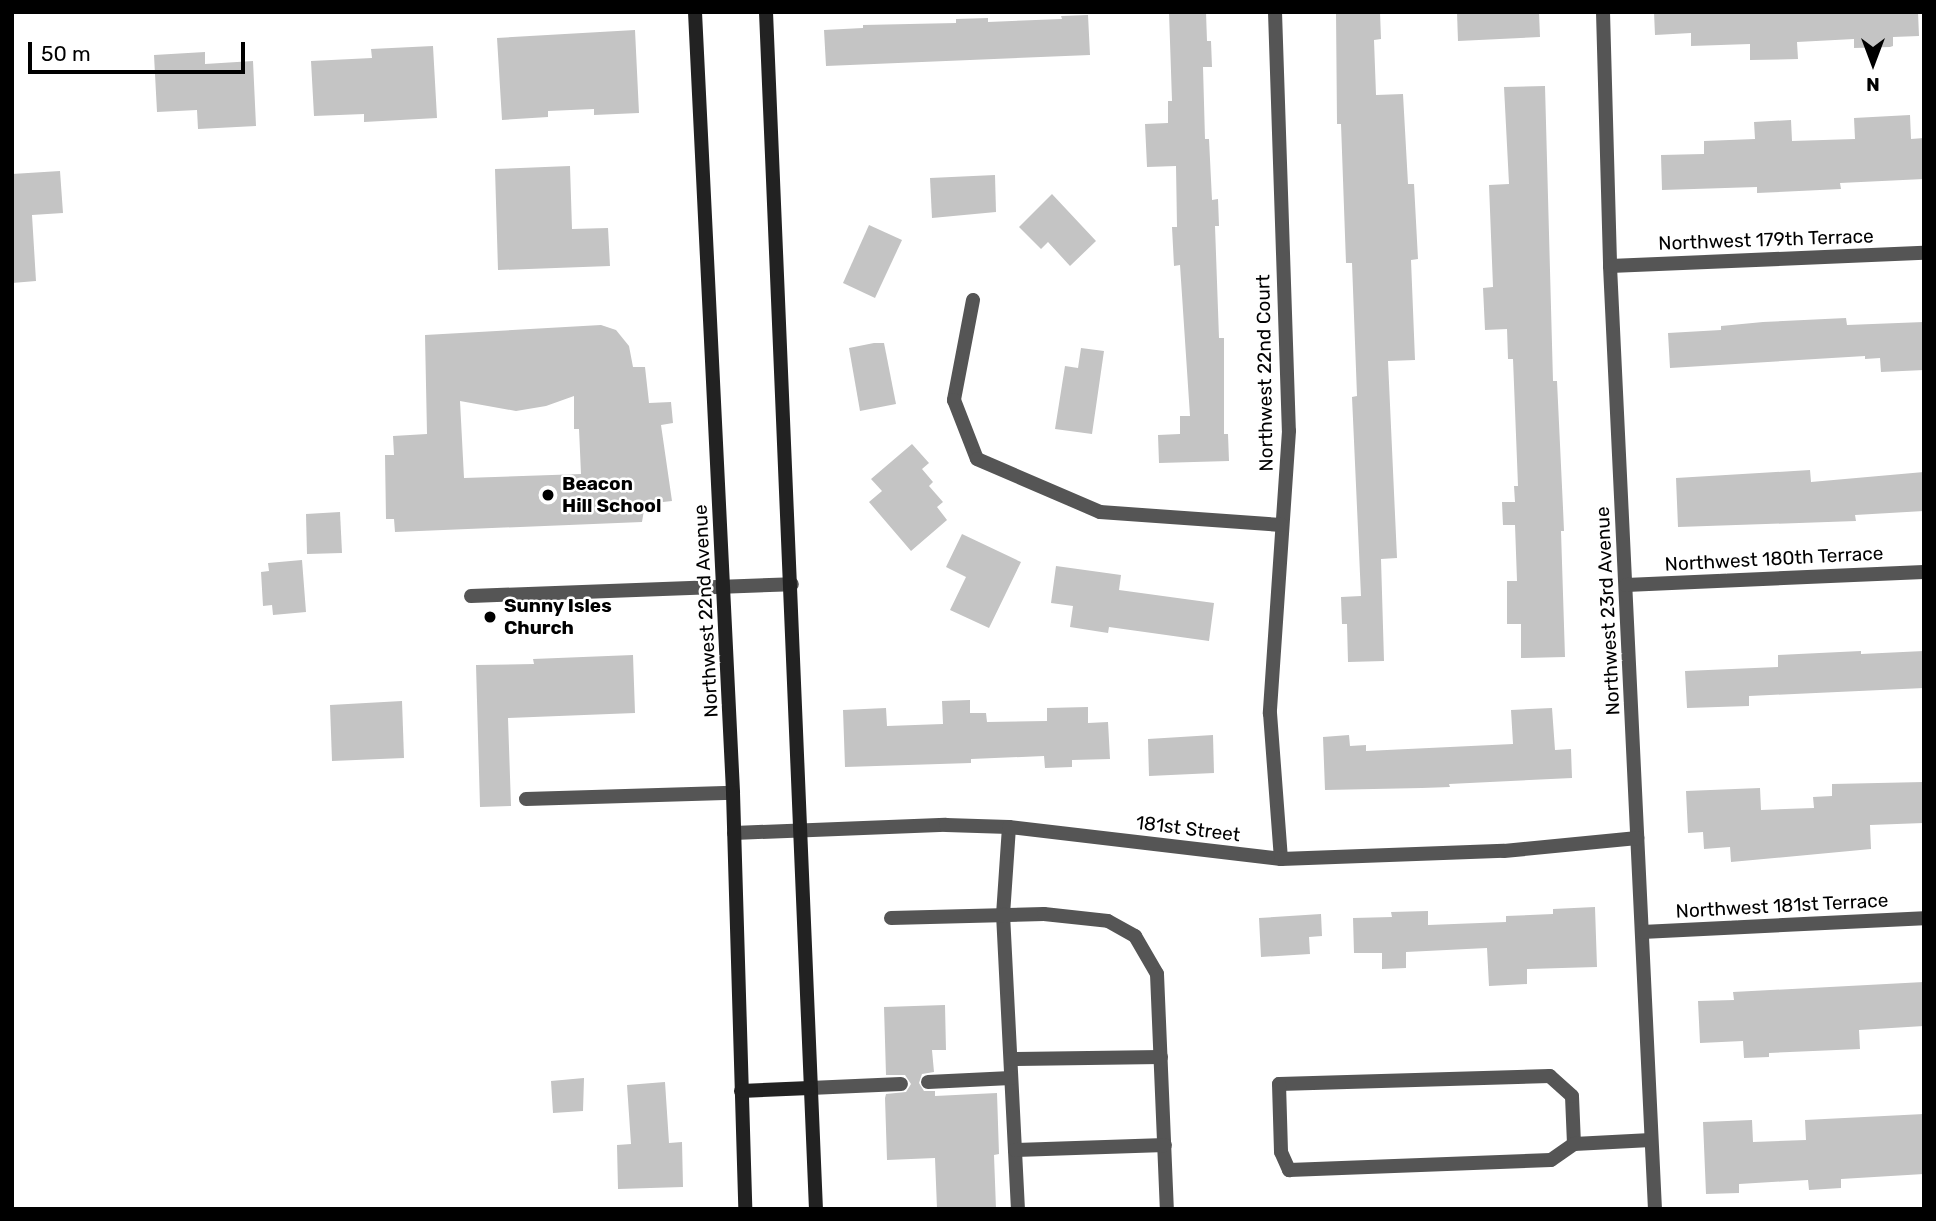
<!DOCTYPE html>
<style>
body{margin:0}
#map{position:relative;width:1936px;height:1221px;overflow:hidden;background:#fff;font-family:Rubik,sans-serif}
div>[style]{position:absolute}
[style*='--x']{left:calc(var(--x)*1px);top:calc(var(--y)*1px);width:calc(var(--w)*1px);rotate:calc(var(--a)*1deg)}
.building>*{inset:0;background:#c4c4c4}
.service>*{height:14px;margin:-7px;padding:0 7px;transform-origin:7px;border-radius:7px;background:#555}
.minor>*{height:14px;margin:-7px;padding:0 7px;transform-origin:7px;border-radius:7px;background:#555}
.secondary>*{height:14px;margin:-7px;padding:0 7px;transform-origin:7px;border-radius:7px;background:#222}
.dots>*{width:19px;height:19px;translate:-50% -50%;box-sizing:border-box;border:4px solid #fff;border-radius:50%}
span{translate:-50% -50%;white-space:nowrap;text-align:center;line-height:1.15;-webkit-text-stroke:5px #fff;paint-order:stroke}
.street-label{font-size:19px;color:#000}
.poi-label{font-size:19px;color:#000;font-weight:700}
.left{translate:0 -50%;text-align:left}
.frame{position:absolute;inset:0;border:14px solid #000;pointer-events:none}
.north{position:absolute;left:1838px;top:28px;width:70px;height:70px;-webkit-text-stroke:5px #fff;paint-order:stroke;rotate:180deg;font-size:19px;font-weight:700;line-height:28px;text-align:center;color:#000}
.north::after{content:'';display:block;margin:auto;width:24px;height:32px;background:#000;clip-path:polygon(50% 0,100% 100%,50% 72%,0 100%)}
.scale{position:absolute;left:28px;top:42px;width:217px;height:32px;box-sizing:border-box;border:4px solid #000;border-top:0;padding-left:9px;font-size:21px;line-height:24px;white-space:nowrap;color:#000;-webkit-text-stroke:5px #fff;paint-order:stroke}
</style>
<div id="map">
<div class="building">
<div style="clip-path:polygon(1169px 12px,1206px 12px,1207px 41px,1211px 41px,1212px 67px,1203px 67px,1205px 139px,1209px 139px,1212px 200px,1218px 199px,1219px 226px,1215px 226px,1219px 338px,1224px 338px,1224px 434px,1228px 434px,1229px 461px,1159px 463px,1158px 435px,1180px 434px,1180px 416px,1190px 416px,1180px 265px,1174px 266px,1172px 227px,1177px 227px,1176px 166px,1147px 167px,1145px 124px,1168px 123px,1168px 101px,1172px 101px)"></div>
<div style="clip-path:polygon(1336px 12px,1380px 12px,1381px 39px,1374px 40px,1376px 95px,1403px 94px,1408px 184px,1414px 184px,1418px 259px,1411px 260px,1415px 360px,1388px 361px,1397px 558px,1381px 559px,1384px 661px,1348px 662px,1347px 624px,1342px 624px,1341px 597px,1361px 596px,1352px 397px,1357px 396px,1352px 263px,1346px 263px,1341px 124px,1337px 124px)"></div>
<div style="clip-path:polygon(1457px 12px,1539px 12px,1540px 37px,1458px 41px)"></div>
<div style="clip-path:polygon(1654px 12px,1918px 12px,1919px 36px,1893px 37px,1893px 46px,1890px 47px,1854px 48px,1854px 39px,1797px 42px,1798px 59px,1750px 60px,1750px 44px,1691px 46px,1691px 33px,1655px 35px)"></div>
<div style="clip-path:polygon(1088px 15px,1090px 55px,826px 66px,824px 30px,863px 28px,863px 25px,956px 23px,956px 19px,988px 18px,988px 22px,1062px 19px,1061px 16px)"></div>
<div style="clip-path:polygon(635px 30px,639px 113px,594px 115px,594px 109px,548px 111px,548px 117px,502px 120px,497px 38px)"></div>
<div style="clip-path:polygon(433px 46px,437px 118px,364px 122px,364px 114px,314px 116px,311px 61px,372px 58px,371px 49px)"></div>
<div style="clip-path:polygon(205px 52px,205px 64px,253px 61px,256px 126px,198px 129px,197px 110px,157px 112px,154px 55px)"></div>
<div style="clip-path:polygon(1545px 86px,1553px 381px,1557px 381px,1563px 508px,1564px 531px,1561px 531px,1565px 657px,1521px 658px,1521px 624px,1507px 624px,1507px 581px,1517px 581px,1515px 525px,1503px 525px,1502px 502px,1515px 502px,1514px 486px,1518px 486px,1513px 359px,1508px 359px,1507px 329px,1485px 330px,1483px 288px,1493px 287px,1489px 185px,1509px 184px,1504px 87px)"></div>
<div style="clip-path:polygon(1910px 115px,1911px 139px,1924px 138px,1924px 179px,1840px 183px,1841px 189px,1757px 193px,1757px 187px,1662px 190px,1661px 155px,1704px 154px,1704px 141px,1755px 139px,1754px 122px,1791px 120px,1792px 141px,1855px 139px,1854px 118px)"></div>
<div style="clip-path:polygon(570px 166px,572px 229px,608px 228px,610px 266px,498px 270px,495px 169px)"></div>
<div style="clip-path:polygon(60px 171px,63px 213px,32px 215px,36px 281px,12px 283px,12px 174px)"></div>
<div style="clip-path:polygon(995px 175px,996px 212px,932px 218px,930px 178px)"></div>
<div style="clip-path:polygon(1052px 194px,1096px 241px,1070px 266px,1048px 242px,1041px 249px,1019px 227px)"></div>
<div style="clip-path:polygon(869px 225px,902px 240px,875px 298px,843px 283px)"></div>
<div style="clip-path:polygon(1846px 318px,1847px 325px,1924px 322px,1924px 370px,1881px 372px,1880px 358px,1865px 359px,1865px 356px,1670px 368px,1668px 333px,1721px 330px,1721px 326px,1763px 322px)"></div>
<div style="clip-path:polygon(evenodd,601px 325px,616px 330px,629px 346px,633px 367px,645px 367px,649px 403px,671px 402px,673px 423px,661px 425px,672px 501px,645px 504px,642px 522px,395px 532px,394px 519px,386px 519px,385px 455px,394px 455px,393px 436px,427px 434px,425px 335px,601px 325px,574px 396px,574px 429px,579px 429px,581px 474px,464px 478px,460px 401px,516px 411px,546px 406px,574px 396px)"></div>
<div style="clip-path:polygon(874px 343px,884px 343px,896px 404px,860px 411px,849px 348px)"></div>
<div style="clip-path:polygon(1081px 348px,1104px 351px,1092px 434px,1055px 429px,1065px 366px,1078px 368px)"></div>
<div style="clip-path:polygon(912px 444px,929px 463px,922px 469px,933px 482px,929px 486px,943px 502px,937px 507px,947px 520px,911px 551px,869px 502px,882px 491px,871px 479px)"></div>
<div style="clip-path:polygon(1810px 470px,1811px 482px,1924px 472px,1924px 511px,1855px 515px,1856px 521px,1678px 527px,1676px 478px)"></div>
<div style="clip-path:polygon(340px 512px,342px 553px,307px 554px,306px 514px)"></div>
<div style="clip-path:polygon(962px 534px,1021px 562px,989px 628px,950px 610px,966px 577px,946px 567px)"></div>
<div style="clip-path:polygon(302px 560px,306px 612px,273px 615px,272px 605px,263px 606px,261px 572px,269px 571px,268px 563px)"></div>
<div style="clip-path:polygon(1056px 566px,1121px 575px,1119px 590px,1214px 603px,1209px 641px,1109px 627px,1108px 633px,1070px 627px,1073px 606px,1051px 603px)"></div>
<div style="clip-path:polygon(1861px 651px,1861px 654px,1924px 651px,1924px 688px,1749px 696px,1749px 706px,1687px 708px,1685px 671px,1778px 667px,1778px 655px)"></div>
<div style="clip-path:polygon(633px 655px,635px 713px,508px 718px,511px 806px,480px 807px,476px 665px,534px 664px,533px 659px)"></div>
<div style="clip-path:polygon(970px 700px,970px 713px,986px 713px,987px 722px,1047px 721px,1047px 708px,1088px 707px,1088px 723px,1108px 722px,1110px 759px,1072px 760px,1072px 767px,1045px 768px,1044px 756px,971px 759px,971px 763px,845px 767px,843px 710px,886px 708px,887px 726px,943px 724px,942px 701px)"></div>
<div style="clip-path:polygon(402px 701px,404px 758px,332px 761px,330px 705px)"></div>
<div style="clip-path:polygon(1552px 708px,1555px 750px,1571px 749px,1572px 778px,1449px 784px,1450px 787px,1422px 788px,1325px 790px,1323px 737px,1349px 735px,1350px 746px,1366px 745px,1366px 751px,1513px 744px,1511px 710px)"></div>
<div style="clip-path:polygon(1213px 735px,1214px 773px,1149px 776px,1148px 739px)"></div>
<div style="clip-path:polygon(1924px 782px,1924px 823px,1870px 825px,1871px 849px,1731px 862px,1730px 847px,1704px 849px,1703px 832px,1688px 833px,1686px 791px,1760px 788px,1761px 810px,1814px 808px,1813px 797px,1832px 796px,1832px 784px)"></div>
<div style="clip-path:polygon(1595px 907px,1597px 967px,1527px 969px,1527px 984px,1489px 986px,1487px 948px,1406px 952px,1406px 968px,1382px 969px,1382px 953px,1354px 953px,1353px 918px,1392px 917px,1391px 912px,1428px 911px,1428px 925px,1506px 922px,1506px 916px,1553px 914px,1553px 909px)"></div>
<div style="clip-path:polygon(1321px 914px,1322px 936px,1309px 937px,1310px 954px,1261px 957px,1259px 918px)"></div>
<div style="clip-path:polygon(1924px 982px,1924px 1026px,1859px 1030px,1860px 1049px,1769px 1053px,1769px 1057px,1744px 1058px,1743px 1041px,1700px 1043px,1698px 1001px,1734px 1000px,1733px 992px)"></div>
<div style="clip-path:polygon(945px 1005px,946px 1050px,932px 1050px,934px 1072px,922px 1074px,919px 1083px,924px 1091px,935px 1091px,935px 1096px,997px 1093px,999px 1154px,994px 1155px,996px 1209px,937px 1209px,935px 1158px,887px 1160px,885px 1098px,886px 1094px,906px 1092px,911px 1084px,905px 1075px,886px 1075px,884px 1007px)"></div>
<div style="clip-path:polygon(584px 1078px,583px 1111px,553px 1113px,551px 1081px)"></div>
<div style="clip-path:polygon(665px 1082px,669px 1143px,682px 1142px,683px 1187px,618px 1189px,617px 1145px,631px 1144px,627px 1085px)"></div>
<div style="clip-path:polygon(1924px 1114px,1924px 1174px,1841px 1179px,1841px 1188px,1809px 1190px,1808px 1180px,1739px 1184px,1739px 1193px,1706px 1194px,1703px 1122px,1752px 1120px,1753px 1142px,1806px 1140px,1805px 1120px)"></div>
</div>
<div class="service">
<div style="--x:471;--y:596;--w:321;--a:-2.1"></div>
<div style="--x:526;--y:799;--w:207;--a:-1.7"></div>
<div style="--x:1009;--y:827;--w:87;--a:93.9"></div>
<div style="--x:1003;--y:914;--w:295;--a:87.1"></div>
<div style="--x:891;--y:918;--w:153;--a:-1.5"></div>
<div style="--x:1044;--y:914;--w:64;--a:6.2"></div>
<div style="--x:1108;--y:921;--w:31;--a:29"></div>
<div style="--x:1135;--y:936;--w:44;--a:59.9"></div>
<div style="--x:1157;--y:974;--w:235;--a:87.6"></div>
<div style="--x:1011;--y:1059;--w:150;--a:-0.8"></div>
<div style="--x:928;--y:1082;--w:83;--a:-2.8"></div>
<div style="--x:810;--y:1088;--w:91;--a:-2.5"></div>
<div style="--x:1574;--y:1144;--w:48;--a:-92.4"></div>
<div style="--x:1572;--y:1096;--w:30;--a:-138"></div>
<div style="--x:1550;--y:1076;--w:271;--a:178.3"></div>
<div style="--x:1279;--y:1084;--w:68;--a:88.3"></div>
<div style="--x:1281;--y:1152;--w:20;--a:66"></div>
<div style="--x:1289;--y:1170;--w:262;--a:-2.2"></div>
<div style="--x:1551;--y:1160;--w:28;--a:-35"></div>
<div style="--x:1574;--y:1144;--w:77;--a:-3"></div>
<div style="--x:1015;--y:1150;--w:150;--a:-1.9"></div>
</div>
<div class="minor">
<div style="--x:1275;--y:12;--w:419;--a:88.1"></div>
<div style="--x:1289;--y:431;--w:283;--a:93.9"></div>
<div style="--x:1270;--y:713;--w:146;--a:85.7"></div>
<div style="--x:1603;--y:12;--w:254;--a:88.4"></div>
<div style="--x:1610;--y:266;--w:944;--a:87.27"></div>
<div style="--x:1610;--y:266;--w:314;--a:-2.4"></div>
<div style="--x:973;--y:300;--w:102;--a:100.8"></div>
<div style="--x:954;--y:400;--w:63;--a:68.7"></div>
<div style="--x:977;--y:459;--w:134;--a:23.3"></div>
<div style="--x:1100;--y:512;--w:182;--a:4.1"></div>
<div style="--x:1626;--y:585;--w:298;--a:-2.5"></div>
<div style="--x:734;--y:833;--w:212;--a:-2.2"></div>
<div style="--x:946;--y:825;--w:63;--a:1.8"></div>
<div style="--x:1009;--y:827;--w:274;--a:6.7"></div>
<div style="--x:1281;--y:859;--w:223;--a:-2.1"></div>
<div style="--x:1504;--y:851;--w:134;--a:-5.6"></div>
<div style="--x:1642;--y:932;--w:282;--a:-2.8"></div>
</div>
<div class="secondary">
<div style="--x:695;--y:12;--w:782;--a:87.21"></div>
<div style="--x:733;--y:793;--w:416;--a:88.3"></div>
<div style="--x:766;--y:12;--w:1198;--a:87.61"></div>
<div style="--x:741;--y:1091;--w:69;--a:-2.5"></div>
</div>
<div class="dots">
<div style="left:548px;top:495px;background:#000"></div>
<div style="left:490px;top:617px;background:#000"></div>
</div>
<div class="street-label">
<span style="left:1766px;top:240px;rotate:-2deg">Northwest 179th Terrace</span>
<span style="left:1265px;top:373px;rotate:-91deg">Northwest 22nd Court</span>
<span style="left:1774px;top:559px;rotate:-3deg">Northwest 180th Terrace</span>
<span style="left:706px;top:611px;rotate:-93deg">Northwest 22nd Avenue</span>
<span style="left:1608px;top:611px;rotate:-93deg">Northwest 23rd Avenue</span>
<span style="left:1188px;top:829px;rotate:7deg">181st Street</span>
<span style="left:1782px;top:906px;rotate:-3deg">Northwest 181st Terrace</span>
</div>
<div class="poi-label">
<span class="left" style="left:562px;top:495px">Beacon<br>Hill School</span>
<span class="left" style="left:504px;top:617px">Sunny Isles<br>Church</span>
</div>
<div class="frame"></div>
<div class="north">N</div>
<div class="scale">50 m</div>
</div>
